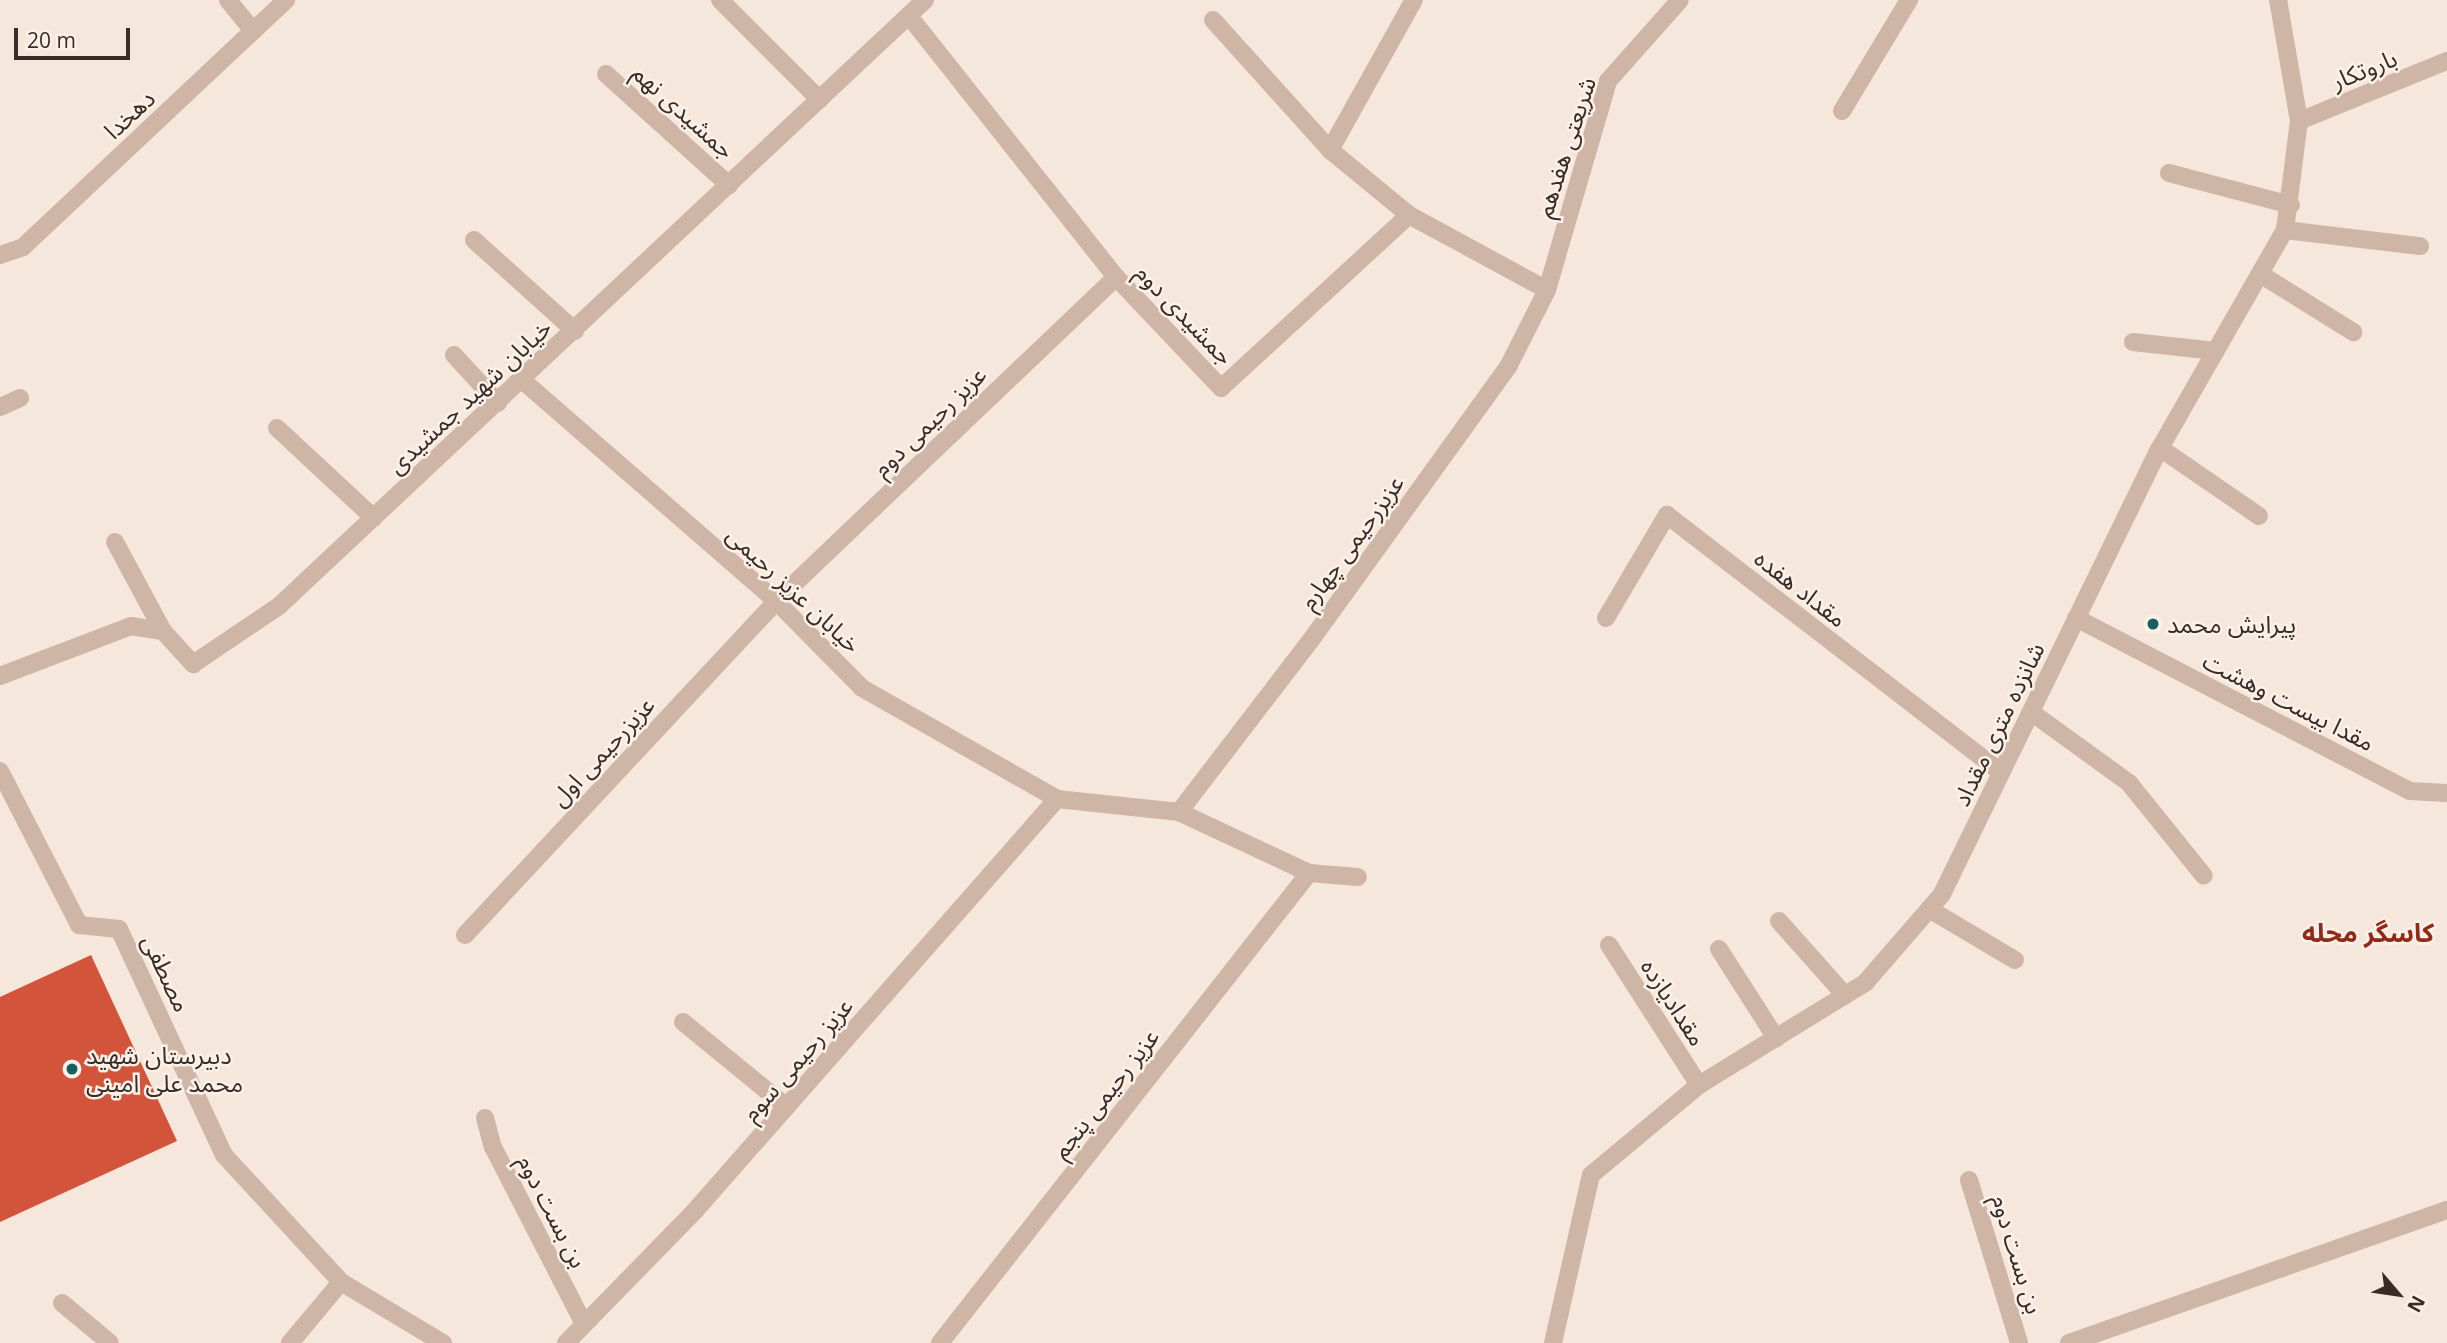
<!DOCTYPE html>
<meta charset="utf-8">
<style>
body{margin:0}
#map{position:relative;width:2447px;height:1343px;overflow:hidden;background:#f5e7db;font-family:"Open Sans","Noto Sans Arabic",sans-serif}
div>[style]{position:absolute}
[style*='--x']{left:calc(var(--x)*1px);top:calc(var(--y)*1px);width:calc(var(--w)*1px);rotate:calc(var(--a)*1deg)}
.building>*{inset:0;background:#d2543b}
.street>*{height:18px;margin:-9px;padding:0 9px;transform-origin:9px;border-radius:9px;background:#ceb5a6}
.dots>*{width:19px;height:19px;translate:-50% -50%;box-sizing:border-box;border:4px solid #fbf1e8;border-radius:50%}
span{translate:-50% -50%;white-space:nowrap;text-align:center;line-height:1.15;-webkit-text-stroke:5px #fbf1e8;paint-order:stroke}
.street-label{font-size:24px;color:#392c27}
.poi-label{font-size:24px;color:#392c27}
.left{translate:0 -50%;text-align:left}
.neighbourhood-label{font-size:26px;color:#912b18;font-weight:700}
.north{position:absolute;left:2363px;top:1259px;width:70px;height:70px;-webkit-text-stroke:5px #fbf1e8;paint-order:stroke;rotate:119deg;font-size:19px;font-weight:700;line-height:28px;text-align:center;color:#392c27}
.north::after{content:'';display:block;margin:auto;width:24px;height:32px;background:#392c27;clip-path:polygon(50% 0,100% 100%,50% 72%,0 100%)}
.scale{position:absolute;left:14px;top:28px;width:116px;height:32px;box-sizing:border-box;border:4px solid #392c27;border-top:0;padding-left:9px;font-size:21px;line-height:24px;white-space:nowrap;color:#392c27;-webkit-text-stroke:5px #fbf1e8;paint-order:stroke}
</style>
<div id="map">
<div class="building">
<div style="clip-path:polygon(91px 955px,177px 1141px,0 1222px,0 997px)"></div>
</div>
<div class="street">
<div style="--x:228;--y:0;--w:40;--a:51"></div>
<div style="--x:720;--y:0;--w:141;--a:45"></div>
<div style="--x:909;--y:16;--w:333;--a:51.6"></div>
<div style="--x:1116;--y:277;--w:153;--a:46.6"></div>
<div style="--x:1221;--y:388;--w:255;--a:-42.6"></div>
<div style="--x:1409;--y:215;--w:157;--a:28.5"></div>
<div style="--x:1213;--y:20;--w:175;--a:48"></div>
<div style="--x:1330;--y:150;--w:102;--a:39.4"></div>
<div style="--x:606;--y:74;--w:166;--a:42.1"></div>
<div style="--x:1842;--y:111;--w:130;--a:-58.9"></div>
<div style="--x:2299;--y:121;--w:160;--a:-22.1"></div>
<div style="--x:1330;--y:150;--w:172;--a:-60.8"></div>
<div style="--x:2169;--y:173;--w:126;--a:14.7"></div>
<div style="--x:2285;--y:230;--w:136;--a:6.8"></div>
<div style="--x:474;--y:240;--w:136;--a:42"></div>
<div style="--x:0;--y:255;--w:24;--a:-19"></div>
<div style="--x:23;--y:247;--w:361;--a:-43.2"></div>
<div style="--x:2260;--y:274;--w:110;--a:31.9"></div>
<div style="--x:2133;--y:342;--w:83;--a:6.2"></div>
<div style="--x:454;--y:355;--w:65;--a:47.5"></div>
<div style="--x:522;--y:380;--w:337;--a:41"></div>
<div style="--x:776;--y:601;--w:122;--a:45.3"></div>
<div style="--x:862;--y:688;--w:224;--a:29.6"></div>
<div style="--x:1057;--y:799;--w:123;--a:6.1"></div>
<div style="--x:1179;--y:812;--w:144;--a:25.1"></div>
<div style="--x:1309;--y:873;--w:49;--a:4.7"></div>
<div style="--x:0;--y:407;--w:22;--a:-24"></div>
<div style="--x:277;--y:428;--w:132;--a:42.9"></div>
<div style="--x:2160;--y:448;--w:120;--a:34.5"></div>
<div style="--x:115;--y:542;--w:101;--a:61.7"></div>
<div style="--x:1606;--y:618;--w:120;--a:-59.4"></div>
<div style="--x:1667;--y:515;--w:421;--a:37.6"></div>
<div style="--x:2076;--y:618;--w:376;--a:27.4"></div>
<div style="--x:2410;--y:791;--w:37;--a:3"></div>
<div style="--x:0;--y:676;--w:140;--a:-20.9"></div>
<div style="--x:131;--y:626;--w:32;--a:9"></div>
<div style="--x:163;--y:631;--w:45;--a:47.7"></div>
<div style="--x:193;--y:664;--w:104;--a:-34"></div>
<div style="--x:279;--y:606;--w:886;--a:-43.17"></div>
<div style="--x:2031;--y:712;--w:121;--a:35.9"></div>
<div style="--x:2129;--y:783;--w:119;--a:51.1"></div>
<div style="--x:0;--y:771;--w:173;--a:62.8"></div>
<div style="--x:79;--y:925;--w:40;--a:5.7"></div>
<div style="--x:119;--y:929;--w:249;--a:65.1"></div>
<div style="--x:224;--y:1155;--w:173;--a:47.3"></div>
<div style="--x:341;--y:1282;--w:80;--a:129.9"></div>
<div style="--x:1179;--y:812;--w:217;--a:-52.5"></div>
<div style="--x:1311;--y:640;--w:339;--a:-54.2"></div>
<div style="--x:1509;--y:365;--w:84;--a:-63.1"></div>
<div style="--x:1547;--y:290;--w:218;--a:-73.7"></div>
<div style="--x:1608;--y:81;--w:108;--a:-48.4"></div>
<div style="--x:1929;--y:909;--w:100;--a:30.7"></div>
<div style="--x:1779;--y:921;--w:99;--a:48.3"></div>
<div style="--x:465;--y:935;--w:456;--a:-47"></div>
<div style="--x:776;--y:601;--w:470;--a:-43.6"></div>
<div style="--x:1609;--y:945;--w:166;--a:57.3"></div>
<div style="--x:1719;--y:949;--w:106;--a:57.4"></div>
<div style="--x:683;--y:1022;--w:134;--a:39.3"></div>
<div style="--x:485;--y:1118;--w:30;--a:75"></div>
<div style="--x:493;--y:1147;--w:199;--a:62.8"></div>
<div style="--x:1969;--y:1180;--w:170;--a:72.9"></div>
<div style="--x:341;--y:1282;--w:119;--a:30.9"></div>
<div style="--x:62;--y:1303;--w:62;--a:39.8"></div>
<div style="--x:566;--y:1343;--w:182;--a:-45.7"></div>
<div style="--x:693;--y:1213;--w:551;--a:-48.68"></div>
<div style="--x:940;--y:1343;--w:598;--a:-51.86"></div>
<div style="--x:1553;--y:1343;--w:172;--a:-77.3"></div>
<div style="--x:1591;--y:1175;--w:141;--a:-39.8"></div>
<div style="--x:1699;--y:1085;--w:195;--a:-31.6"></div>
<div style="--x:1865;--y:983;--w:118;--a:-49.1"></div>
<div style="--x:1942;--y:894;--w:496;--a:-64"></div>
<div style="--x:2160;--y:448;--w:251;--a:-60.2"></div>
<div style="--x:2285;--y:230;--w:110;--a:-82.7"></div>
<div style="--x:2299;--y:121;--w:123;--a:-99.8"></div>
<div style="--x:2069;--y:1343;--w:401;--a:-19.4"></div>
</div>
<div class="dots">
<div style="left:2153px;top:624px;background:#18605e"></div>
<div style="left:72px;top:1069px;background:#18605e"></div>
</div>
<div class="street-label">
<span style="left:2364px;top:69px;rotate:-22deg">باروتکار</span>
<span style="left:684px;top:111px;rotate:42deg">جمشیدی نهم</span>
<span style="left:129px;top:114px;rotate:-43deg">دهخدا</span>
<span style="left:1565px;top:147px;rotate:-72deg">شریعتی هفدهم</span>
<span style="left:1185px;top:314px;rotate:46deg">جمشیدی دوم</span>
<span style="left:469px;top:396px;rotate:-43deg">خیابان شهید جمشیدی</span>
<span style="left:929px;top:421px;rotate:-44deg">عزیز رحیمی دوم</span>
<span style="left:1351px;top:542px;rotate:-54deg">عزیزرحیمی چهارم</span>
<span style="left:1801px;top:588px;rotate:38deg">مقداد هفده</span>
<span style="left:794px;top:589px;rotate:43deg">خیابان عزیز رحیمی</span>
<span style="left:2289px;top:701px;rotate:27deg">مقدا بیست وهشت</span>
<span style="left:1998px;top:724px;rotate:-64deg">شانزده متری مقداد</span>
<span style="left:602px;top:751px;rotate:-47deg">عزیزرحیمی اول</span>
<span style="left:167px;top:973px;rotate:65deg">مصطفی</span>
<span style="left:1674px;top:1002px;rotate:57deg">مقدادیازده</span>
<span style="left:797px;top:1059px;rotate:-49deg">عزیز رحیمی سوم</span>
<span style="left:1105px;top:1093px;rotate:-52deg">عزیز رحیمی پنجم</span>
<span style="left:553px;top:1211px;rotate:63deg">بن بست دوم</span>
<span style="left:2018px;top:1254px;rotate:73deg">بن بست دوم</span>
</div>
<div class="poi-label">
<span class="left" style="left:2167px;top:624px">پیرایش محمد</span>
<span class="left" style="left:86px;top:1069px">دبیرستان شهید<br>محمد علی امینی</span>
</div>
<div class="neighbourhood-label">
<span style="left:2368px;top:933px">کاسگر محله</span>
</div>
<div class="north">N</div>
<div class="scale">20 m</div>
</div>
